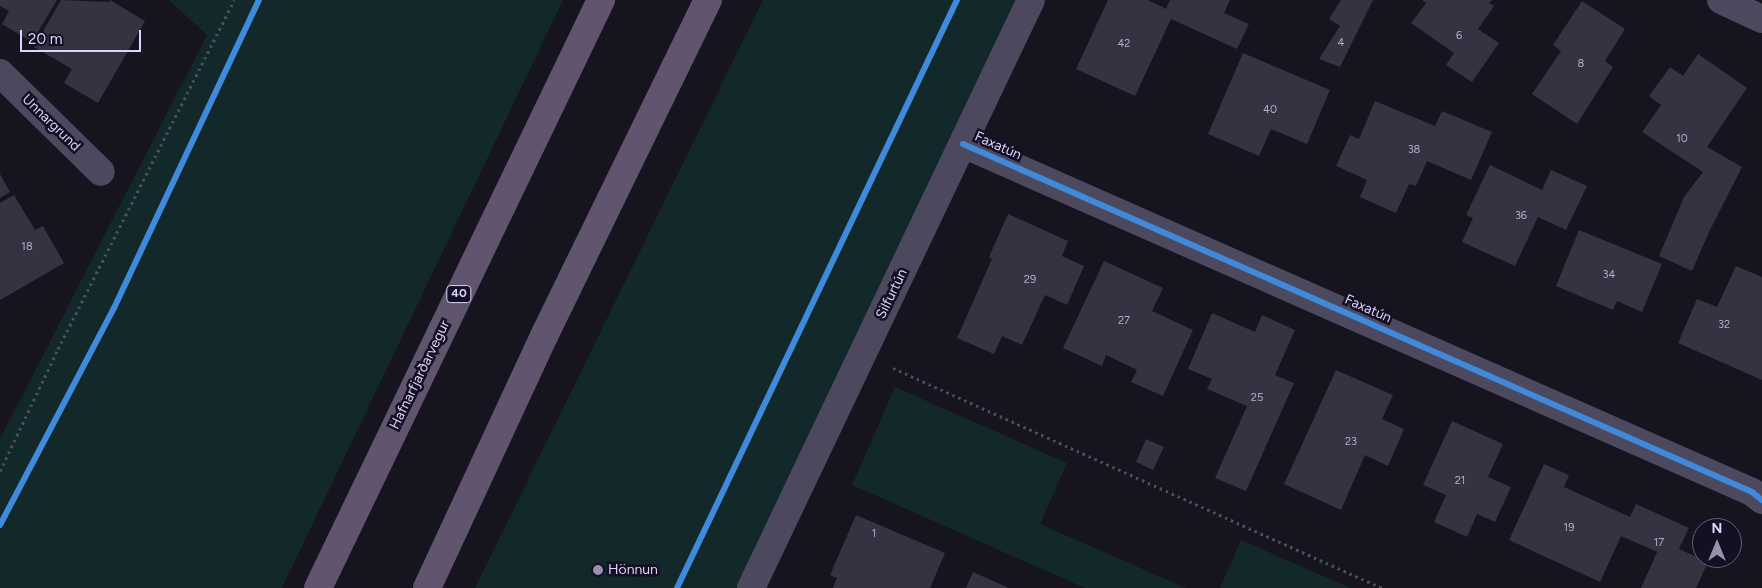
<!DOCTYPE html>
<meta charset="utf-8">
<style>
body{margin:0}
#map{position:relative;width:1762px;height:588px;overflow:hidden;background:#16141e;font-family:Figtree,sans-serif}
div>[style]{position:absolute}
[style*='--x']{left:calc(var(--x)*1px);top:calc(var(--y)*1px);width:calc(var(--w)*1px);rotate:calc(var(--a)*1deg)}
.green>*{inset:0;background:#13282a}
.building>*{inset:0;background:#363241}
.path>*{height:3px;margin-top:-1.5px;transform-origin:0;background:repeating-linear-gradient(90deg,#47515f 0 2.5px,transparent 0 6.5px)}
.minor>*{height:28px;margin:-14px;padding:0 14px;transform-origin:14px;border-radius:14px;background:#4c495f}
.primary>*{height:28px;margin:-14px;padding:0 14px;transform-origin:14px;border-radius:14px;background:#60546f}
.cycleway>*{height:6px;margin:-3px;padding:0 3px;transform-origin:3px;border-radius:3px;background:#408adc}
.dots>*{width:14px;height:14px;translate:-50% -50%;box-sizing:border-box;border:2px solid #140f23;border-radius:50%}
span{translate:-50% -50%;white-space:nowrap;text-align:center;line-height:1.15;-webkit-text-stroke:5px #140f23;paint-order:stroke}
.number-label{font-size:11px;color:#b2accd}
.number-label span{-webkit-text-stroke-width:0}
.shield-label span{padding:1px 4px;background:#140f23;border:1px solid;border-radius:4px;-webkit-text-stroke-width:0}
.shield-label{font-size:12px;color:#dcd4fc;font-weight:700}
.street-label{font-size:14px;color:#dcd4fc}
.poi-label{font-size:14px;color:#dcd4fc}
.left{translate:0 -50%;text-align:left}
.north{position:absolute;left:1692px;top:518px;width:50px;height:50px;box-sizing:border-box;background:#140f23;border:1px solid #645e7a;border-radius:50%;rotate:0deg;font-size:14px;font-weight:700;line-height:20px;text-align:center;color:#dcd4fc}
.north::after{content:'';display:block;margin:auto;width:18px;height:22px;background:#9791ae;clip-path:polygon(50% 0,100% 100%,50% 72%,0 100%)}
.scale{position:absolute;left:20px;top:30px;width:121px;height:22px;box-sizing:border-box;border:2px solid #dcd4fc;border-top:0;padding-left:6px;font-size:15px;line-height:18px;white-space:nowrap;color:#dcd4fc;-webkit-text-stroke:4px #140f23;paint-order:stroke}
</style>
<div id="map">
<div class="green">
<div style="clip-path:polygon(169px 0,563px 0,282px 588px,0 588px,0 439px,207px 35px)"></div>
<div style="clip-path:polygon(763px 0,1019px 0,740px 588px,475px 588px)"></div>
<div style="clip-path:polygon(895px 387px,1067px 463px,1040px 524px,1186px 588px,1085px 588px,852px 485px)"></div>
<div style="clip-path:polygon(1241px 540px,1351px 588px,1220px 588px)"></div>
</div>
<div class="building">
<div style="clip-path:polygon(0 0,57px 0,32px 42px,2px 24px,9px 11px,0 6px)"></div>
<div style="clip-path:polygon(61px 0,109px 2px,110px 0,145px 21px,98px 103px,64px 83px,72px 69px,34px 47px)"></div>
<div style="clip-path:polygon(1108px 0,1148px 0,1166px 9px,1170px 0,1230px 0,1224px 13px,1249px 24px,1237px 49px,1171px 19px,1135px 96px,1076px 69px)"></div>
<div style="clip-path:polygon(1341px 0,1373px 0,1340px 67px,1319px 59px,1340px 26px,1329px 19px)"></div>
<div style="clip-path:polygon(1422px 0,1492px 0,1489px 3px,1494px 6px,1478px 29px,1499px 43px,1472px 82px,1446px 65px,1454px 53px,1411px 23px,1426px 3px)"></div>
<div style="clip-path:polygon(1582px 1px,1625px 29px,1605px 61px,1613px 67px,1577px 124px,1532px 94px,1561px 51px,1553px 45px)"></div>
<div style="clip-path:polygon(1243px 53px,1330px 90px,1307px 144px,1271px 129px,1259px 156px,1208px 134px)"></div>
<div style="clip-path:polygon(1698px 54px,1747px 88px,1707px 147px,1742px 167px,1709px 232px,1692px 271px,1659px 256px,1684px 197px,1703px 172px,1642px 132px,1661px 105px,1649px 96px,1670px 67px,1683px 76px)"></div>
<div style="clip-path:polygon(1375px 101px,1435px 126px,1442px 111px,1492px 132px,1471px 180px,1427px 161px,1416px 186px,1409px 184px,1396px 213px,1360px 197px,1367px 180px,1336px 166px,1350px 135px,1359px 139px)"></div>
<div style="clip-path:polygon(1490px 165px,1542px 190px,1551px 170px,1587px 186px,1566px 230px,1538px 217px,1515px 266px,1462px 242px,1473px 218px,1466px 215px)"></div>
<div style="clip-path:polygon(0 174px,10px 192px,0 198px)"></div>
<div style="clip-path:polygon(14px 195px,35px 230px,43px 226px,64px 263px,0 300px,0 203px)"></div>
<div style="clip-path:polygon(1008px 214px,1068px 241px,1062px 256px,1084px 266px,1067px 305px,1045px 295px,1022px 345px,1002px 336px,994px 354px,957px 338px,992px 259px,989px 257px)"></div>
<div style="clip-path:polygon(1579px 230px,1662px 264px,1642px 312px,1617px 301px,1613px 310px,1556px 286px)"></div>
<div style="clip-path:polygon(1104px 261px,1163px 288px,1152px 311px,1193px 330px,1163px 396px,1131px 382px,1137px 370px,1106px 355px,1102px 366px,1063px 348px)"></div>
<div style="clip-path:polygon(1736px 266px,1762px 277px,1762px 380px,1678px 343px,1697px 299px,1717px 307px)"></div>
<div style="clip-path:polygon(1212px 313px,1255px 332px,1262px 315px,1295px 330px,1275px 375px,1294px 383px,1246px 491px,1215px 478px,1247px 406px,1207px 389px,1212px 379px,1188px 369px)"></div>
<div style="clip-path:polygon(1336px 370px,1393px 395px,1382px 419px,1404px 429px,1388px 466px,1365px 455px,1341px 510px,1284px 484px)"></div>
<div style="clip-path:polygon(1452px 421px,1503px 444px,1488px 477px,1511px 487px,1495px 522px,1477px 514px,1467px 537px,1434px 522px,1446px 495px,1423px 485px)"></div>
<div style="clip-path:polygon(1146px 439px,1164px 447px,1153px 470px,1136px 462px)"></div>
<div style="clip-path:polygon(1544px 464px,1569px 475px,1564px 487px,1630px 517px,1636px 504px,1689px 528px,1679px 549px,1708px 562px,1696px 588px,1641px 588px,1657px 552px,1621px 536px,1600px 582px,1509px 540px)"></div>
<div style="clip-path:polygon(856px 515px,945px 553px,930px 588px,833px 588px,837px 578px,830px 575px)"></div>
<div style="clip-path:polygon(973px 572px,1009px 588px,966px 588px)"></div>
</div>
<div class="path">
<div style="--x:893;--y:368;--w:536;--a:24.22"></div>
<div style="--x:0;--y:471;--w:135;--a:-64.6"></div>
<div style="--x:58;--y:349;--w:391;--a:-63.2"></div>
</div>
<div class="minor">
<div style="--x:1721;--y:0;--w:45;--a:24.9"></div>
<div style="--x:0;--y:73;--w:141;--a:44.4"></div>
<div style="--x:963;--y:144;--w:862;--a:23.8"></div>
<div style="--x:1752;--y:492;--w:13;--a:39"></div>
<div style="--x:751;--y:588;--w:651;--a:-64.54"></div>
</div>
<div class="primary">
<div style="--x:318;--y:588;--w:653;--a:-64.3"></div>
<div style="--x:427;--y:588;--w:278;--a:-65.1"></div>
<div style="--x:544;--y:336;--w:374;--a:-64"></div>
</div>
<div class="cycleway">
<div style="--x:963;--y:144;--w:862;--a:23.8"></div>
<div style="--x:1752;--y:492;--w:13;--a:39"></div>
<div style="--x:0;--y:525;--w:245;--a:-62.3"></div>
<div style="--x:114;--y:308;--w:340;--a:-64.8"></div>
<div style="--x:677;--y:588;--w:651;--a:-64.54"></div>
</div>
<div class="dots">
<div style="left:598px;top:570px;background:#9791ae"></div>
</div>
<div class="number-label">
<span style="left:1459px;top:36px">6</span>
<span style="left:1341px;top:43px">4</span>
<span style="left:1124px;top:44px">42</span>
<span style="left:1581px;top:64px">8</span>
<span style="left:1270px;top:110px">40</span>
<span style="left:1682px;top:139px">10</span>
<span style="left:1414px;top:150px">38</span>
<span style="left:1521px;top:216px">36</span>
<span style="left:27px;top:247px">18</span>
<span style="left:1609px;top:275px">34</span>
<span style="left:1030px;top:280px">29</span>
<span style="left:1124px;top:321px">27</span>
<span style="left:1724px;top:325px">32</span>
<span style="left:1257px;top:398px">25</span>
<span style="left:1351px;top:442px">23</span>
<span style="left:1460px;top:481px">21</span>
<span style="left:1569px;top:528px">19</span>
<span style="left:874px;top:534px">1</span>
<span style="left:1659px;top:543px">17</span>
</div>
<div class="shield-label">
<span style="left:459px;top:294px">40</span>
</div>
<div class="street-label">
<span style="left:51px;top:123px;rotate:44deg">Unnargrund</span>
<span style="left:998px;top:146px;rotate:24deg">Faxatún</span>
<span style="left:892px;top:294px;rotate:-64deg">Silfurtún</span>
<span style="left:1368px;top:309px;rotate:24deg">Faxatún</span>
<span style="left:420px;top:375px;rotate:-64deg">Hafnarfjarðarvegur</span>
</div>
<div class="poi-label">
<span class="left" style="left:608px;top:570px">Hönnun</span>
</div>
<div class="north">N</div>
<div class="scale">20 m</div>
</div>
